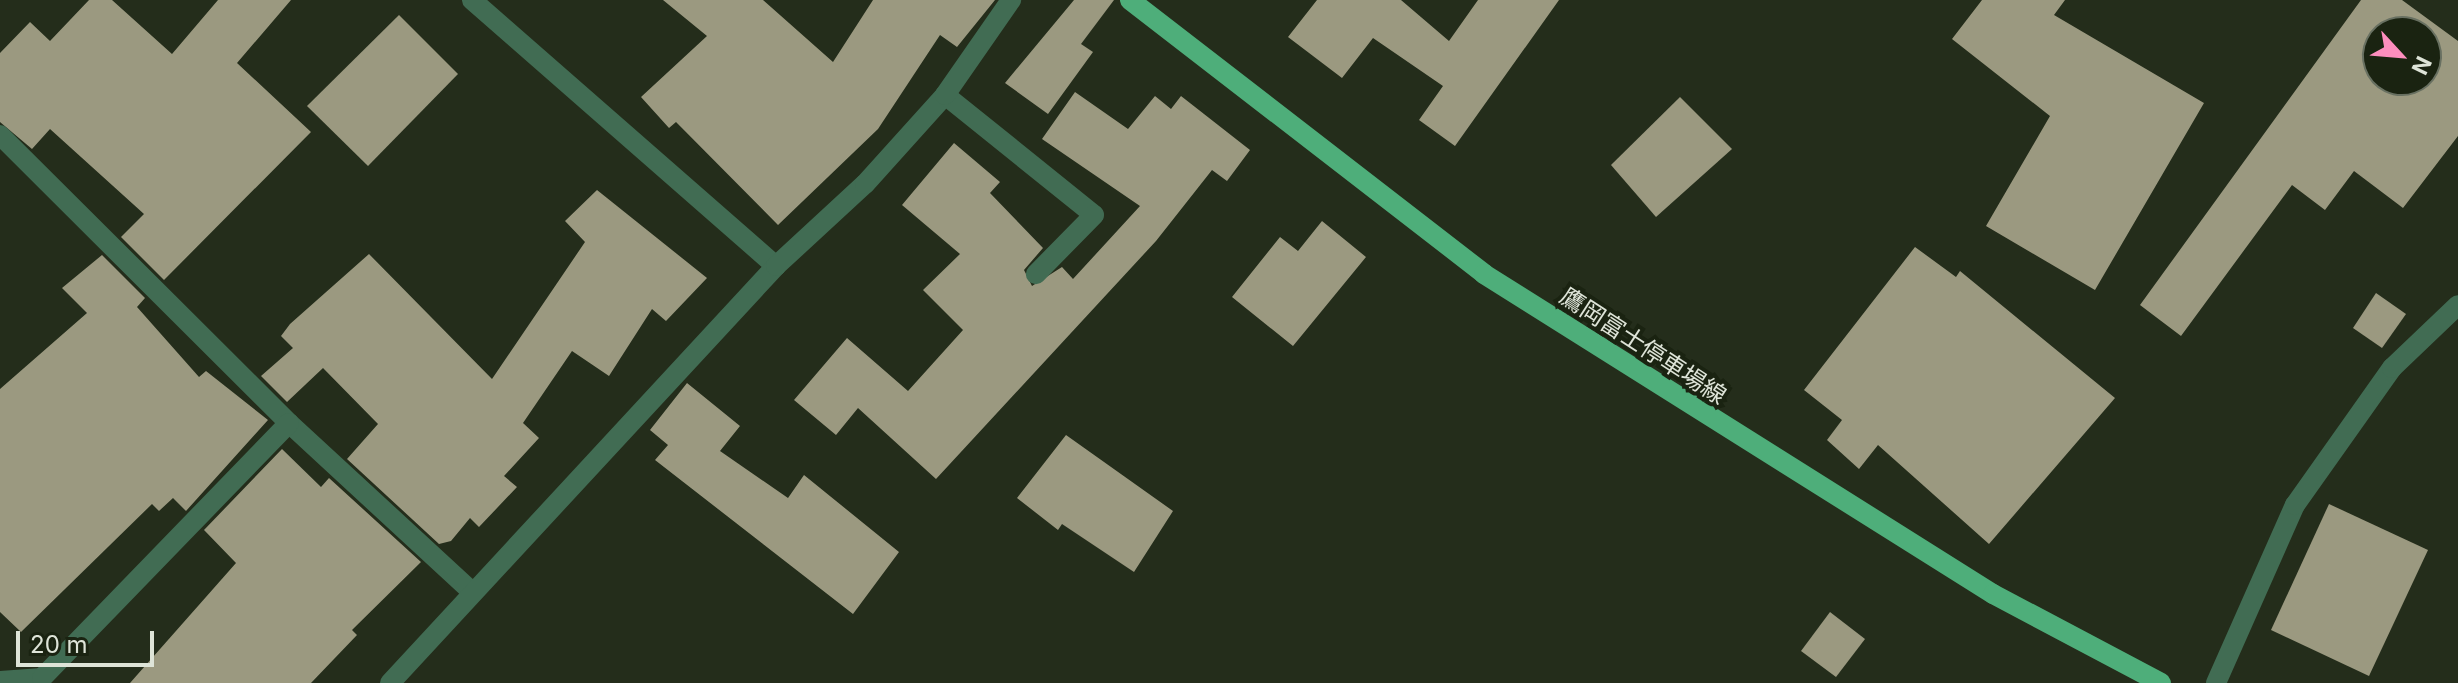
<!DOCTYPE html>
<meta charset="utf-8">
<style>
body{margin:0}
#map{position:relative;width:2458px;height:683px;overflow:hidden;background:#242d1b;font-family:Inter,"Noto Sans JP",sans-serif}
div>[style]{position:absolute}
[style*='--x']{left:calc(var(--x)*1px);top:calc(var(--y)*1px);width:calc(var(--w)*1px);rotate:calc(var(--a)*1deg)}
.building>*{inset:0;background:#9b9980}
.minor>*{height:20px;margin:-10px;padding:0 10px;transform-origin:10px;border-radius:10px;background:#416c53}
.major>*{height:20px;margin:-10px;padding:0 10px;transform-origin:10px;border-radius:10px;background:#4eae7a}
span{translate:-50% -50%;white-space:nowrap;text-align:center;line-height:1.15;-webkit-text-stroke:8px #1a2311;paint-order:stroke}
.street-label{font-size:24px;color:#dee4d8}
.north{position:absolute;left:2362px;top:16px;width:80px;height:80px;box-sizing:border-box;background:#1a2311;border:2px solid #687061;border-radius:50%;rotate:116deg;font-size:22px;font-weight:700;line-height:32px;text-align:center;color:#dee4d8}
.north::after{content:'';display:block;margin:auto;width:28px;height:36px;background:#fd8ebe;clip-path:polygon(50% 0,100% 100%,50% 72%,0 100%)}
.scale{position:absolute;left:16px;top:631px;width:138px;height:36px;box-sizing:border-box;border:4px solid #dee4d8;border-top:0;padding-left:10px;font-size:24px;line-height:28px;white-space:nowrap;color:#dee4d8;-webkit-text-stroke:6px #1a2311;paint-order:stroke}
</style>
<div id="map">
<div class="building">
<div style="clip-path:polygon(89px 0,112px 0,172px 54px,218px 0,291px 0,237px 63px,311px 132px,164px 280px,121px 237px,144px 214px,50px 129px,32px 149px,0 122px,0 53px,30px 22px,50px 41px)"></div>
<div style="clip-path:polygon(663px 0,763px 0,833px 62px,873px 0,995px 0,957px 47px,940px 35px,878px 129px,778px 225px,676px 122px,669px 128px,641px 97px,707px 36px)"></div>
<div style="clip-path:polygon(1074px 0,1114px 0,1081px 44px,1093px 52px,1048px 114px,1005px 83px)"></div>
<div style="clip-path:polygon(1317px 0,1401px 0,1449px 41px,1478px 0,1559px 0,1455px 146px,1419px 120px,1443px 86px,1373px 38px,1342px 78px,1288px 37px)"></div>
<div style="clip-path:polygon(1982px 0,2065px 0,2054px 15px,2204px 103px,2095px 290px,1986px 226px,2050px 116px,1952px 39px)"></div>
<div style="clip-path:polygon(evenodd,2361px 0,2402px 0,2458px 41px,2458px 136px,2403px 208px,2354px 171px,2325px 210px,2292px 185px,2181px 336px,2140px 305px,2361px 0,2378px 32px,2426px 32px,2426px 80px,2378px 80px,2378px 32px)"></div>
<div style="clip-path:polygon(399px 15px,458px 74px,368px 166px,307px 106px)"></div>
<div style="clip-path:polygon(1075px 92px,1128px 129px,1155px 96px,1171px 109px,1181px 96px,1250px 150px,1227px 181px,1212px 170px,1156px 241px,936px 479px,858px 408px,836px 435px,794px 400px,847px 338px,908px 391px,963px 330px,923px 290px,960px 254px,902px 205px,954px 143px,1000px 182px,990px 193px,1043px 248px,1024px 270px,1032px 286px,1062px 267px,1073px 279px,1140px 206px,1042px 139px)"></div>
<div style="clip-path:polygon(1680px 97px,1732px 149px,1656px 217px,1611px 165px)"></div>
<div style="clip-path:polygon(597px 190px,707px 278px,666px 321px,652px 309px,609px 376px,572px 351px,523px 423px,539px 438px,504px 476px,517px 487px,479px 527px,470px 518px,451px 541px,439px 544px,347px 459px,378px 424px,323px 368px,287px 402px,261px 376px,293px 348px,281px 336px,290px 324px,369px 254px,492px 379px,585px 242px,565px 221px)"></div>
<div style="clip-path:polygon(1322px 221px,1366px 257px,1293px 346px,1232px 297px,1280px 237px,1298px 251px)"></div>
<div style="clip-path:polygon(1915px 247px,1956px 277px,1960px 271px,2115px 398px,1989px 544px,1878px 445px,1859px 469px,1827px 440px,1842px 420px,1804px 390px)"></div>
<div style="clip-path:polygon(102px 255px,145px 298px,137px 307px,199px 377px,206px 371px,268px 420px,186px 511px,173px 498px,159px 511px,152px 504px,21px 632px,0 612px,0 389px,87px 313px,62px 288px)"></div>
<div style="clip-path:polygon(2376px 293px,2406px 314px,2382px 348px,2353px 328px)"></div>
<div style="clip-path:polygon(687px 383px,740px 426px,720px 451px,788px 498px,804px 475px,899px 552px,853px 614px,655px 460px,668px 445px,650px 430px)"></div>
<div style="clip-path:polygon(1066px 435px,1173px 511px,1134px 572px,1062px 524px,1058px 530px,1017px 498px)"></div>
<div style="clip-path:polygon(282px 449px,321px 487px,329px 478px,421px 562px,352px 630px,357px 635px,311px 683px,130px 683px,236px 563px,204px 530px)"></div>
<div style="clip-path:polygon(2329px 504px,2428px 550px,2369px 676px,2271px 630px)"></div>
<div style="clip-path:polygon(1830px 612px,1865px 639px,1836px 677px,1801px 651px)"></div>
</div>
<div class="minor">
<div style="--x:472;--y:0;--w:404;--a:41.2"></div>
<div style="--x:945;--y:95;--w:191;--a:38.8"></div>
<div style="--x:1094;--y:215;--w:83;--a:134.5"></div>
<div style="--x:0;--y:135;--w:408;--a:44.9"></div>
<div style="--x:289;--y:423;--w:245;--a:42.7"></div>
<div style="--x:0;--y:681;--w:42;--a:-4.1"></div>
<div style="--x:42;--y:678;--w:355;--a:-45.9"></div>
<div style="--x:390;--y:683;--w:568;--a:-47.21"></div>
<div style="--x:776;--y:266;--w:121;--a:-42.7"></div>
<div style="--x:865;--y:184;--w:120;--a:-48"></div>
<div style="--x:945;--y:95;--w:116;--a:-55.2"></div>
<div style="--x:2216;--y:683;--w:195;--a:-66.1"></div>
<div style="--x:2295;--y:505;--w:168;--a:-54.7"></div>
<div style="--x:2392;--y:368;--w:91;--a:-43.7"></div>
</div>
<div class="major">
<div style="--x:1130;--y:0;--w:448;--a:37.7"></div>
<div style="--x:1484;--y:274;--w:601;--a:32.16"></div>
<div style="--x:1993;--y:594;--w:190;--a:27.9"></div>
</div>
<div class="street-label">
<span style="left:1643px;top:346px;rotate:33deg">鷹岡富士停車場線</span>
</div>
<div class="north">N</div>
<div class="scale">20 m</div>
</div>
